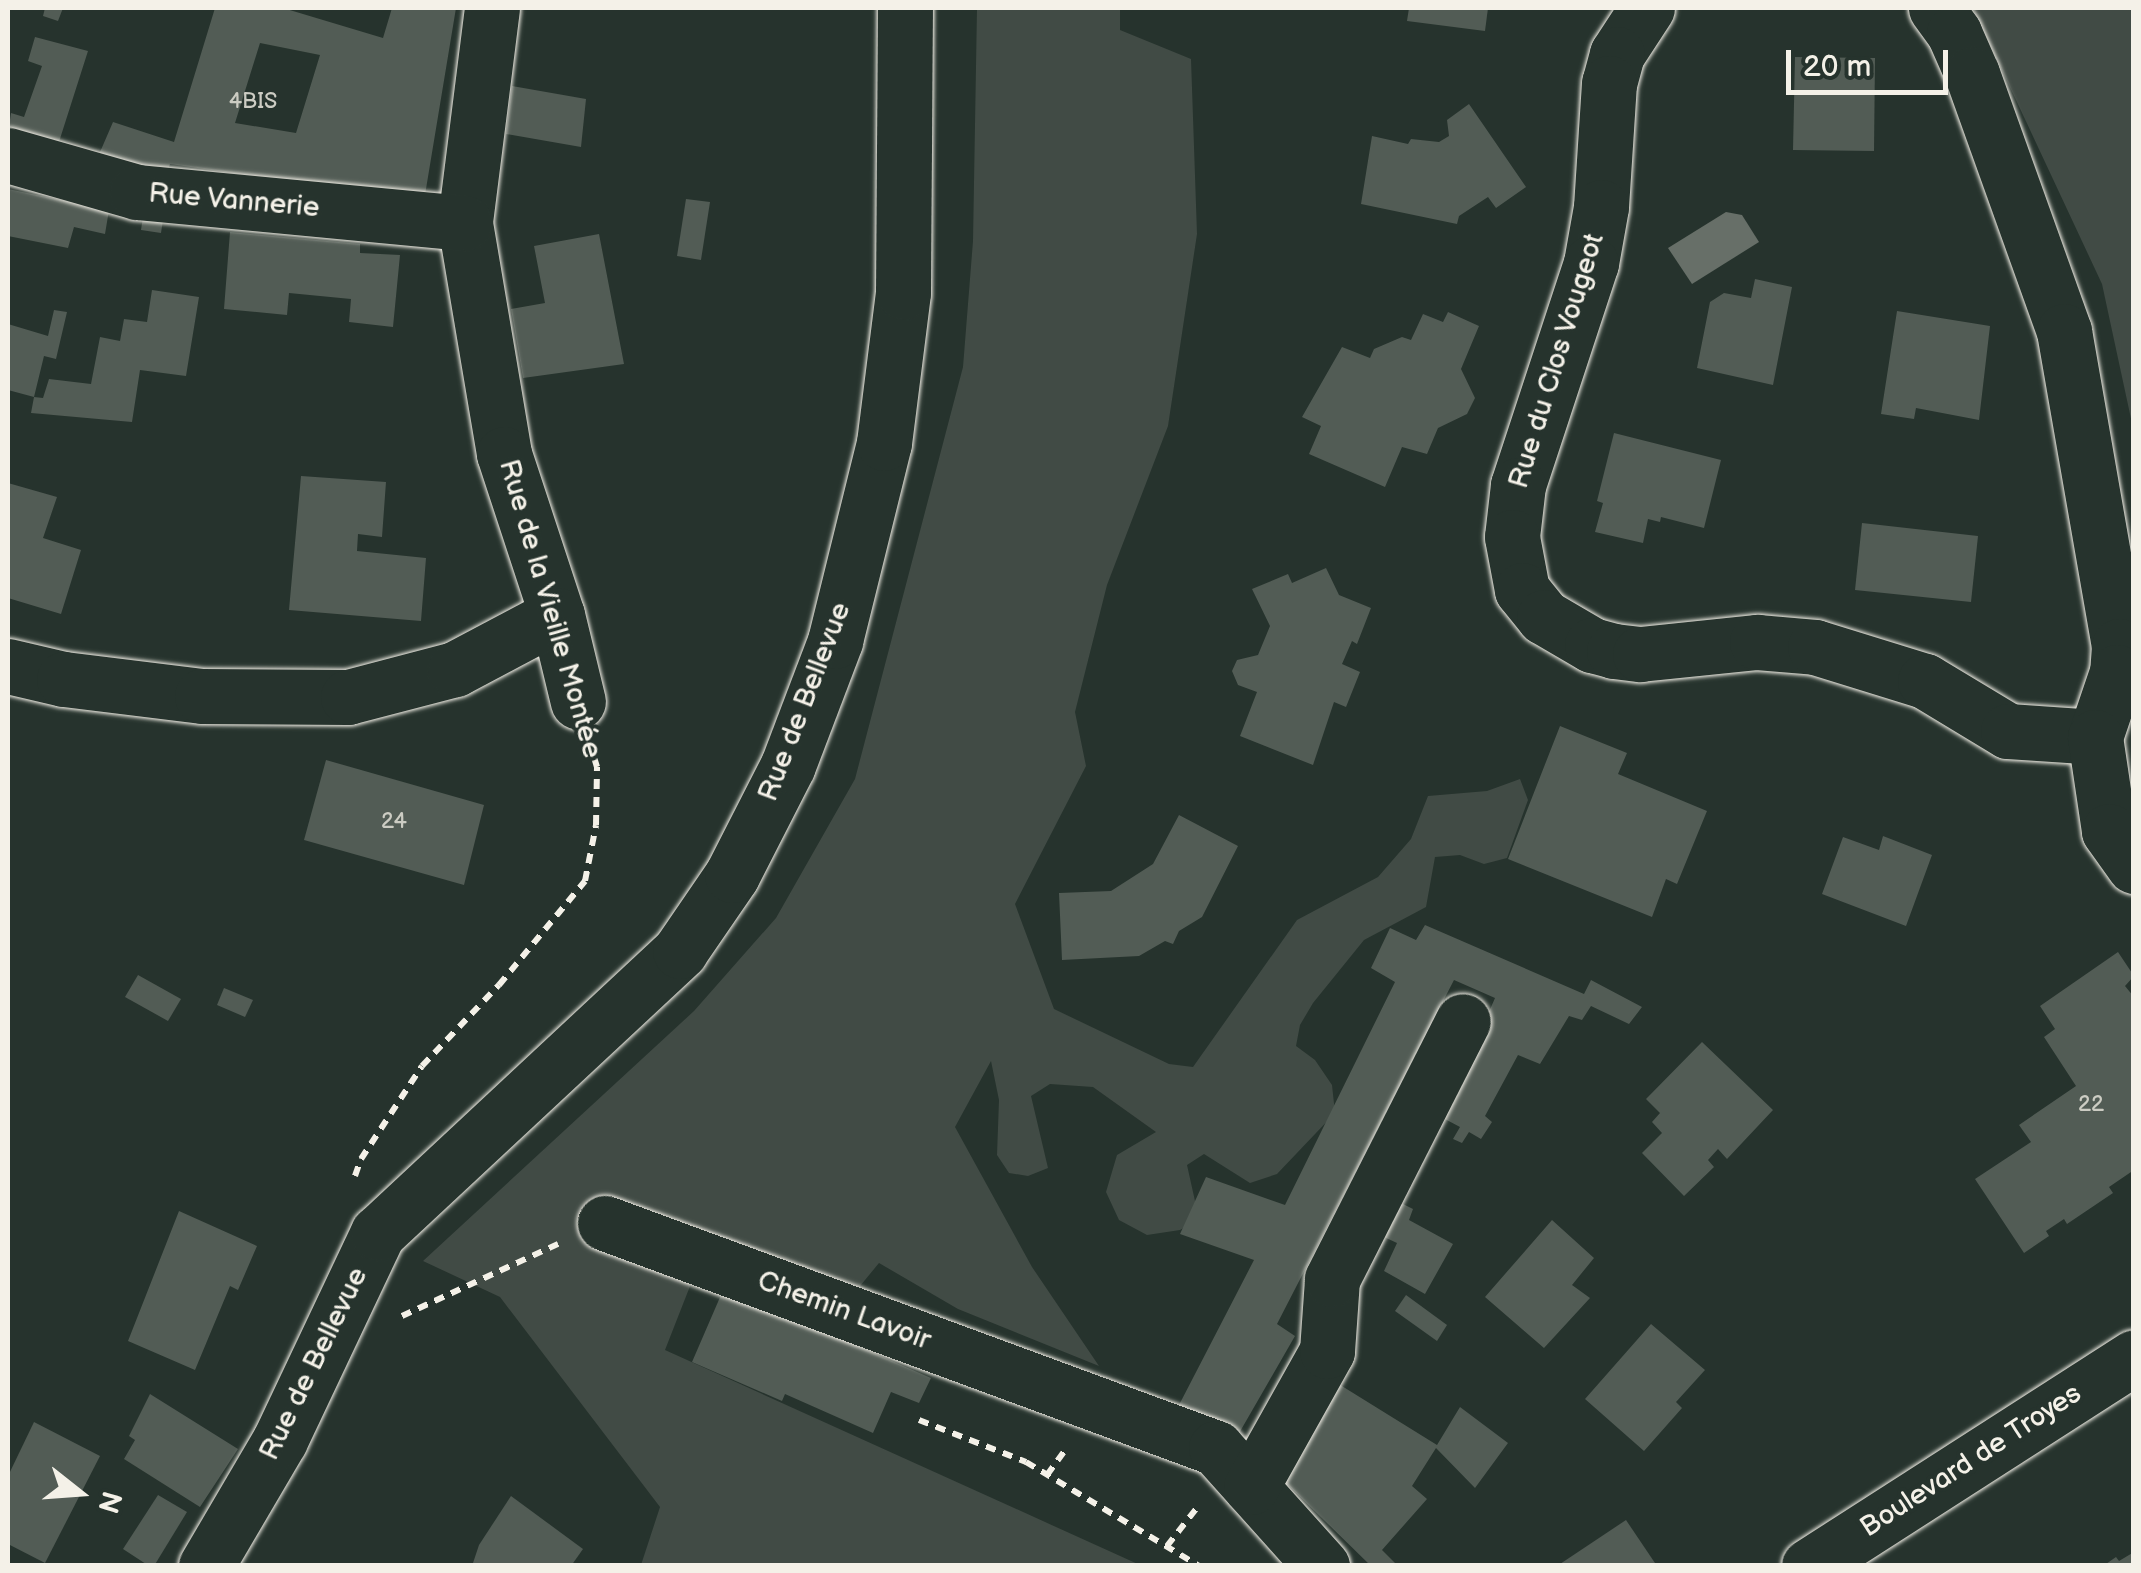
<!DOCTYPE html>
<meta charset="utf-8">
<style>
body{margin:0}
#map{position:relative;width:2141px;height:1573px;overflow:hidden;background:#26332d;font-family:"Balsamiq Sans",sans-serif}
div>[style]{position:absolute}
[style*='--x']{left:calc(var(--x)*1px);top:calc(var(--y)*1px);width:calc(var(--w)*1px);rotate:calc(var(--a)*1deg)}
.green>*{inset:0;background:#414b45}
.water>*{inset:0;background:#676f68}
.building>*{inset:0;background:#525c55}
.path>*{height:6px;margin-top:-3px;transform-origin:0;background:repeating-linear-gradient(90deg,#f4f1e8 0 10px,transparent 0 18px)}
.roads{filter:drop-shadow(0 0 2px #f4f1e8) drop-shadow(0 0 2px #f4f1e8)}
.minor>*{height:55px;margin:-27.5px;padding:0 27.5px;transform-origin:27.5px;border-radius:27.5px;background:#26332d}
.major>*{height:55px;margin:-27.5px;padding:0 27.5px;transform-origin:27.5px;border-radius:27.5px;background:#26332d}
span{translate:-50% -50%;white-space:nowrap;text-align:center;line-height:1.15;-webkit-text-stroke:8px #26332d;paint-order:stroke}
.number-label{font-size:22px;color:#ccccc3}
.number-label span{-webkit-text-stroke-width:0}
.street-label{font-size:28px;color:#f4f1e8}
.frame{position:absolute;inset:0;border:10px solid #f4f1e8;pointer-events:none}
.north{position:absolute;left:30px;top:1443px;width:100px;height:100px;-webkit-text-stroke:8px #26332d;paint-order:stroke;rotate:107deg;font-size:28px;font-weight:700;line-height:40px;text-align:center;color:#f4f1e8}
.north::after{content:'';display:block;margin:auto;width:35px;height:45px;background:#f4f1e8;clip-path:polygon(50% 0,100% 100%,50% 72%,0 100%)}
.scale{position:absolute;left:1786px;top:50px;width:162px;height:45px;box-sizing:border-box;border:5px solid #f4f1e8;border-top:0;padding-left:12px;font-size:30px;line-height:35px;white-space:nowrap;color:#f4f1e8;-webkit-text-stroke:8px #26332d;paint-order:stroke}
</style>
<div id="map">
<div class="green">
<div style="clip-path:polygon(977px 8px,1120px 8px,1120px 30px,1191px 59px,1197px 234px,1168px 426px,1107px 585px,1075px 712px,1086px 766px,1015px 904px,1054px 1009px,1169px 1064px,1193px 1067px,1297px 920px,1378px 877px,1411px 839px,1428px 796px,1487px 791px,1520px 779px,1528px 800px,1507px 858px,1484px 864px,1460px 855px,1435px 857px,1426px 907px,1364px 940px,1313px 1003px,1300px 1025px,1296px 1046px,1315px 1060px,1332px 1085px,1335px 1113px,1277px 1174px,1250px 1183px,1204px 1154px,1187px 1165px,1199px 1219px,1180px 1230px,1147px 1235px,1119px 1220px,1106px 1192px,1117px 1155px,1156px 1132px,1093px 1087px,1050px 1084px,1031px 1096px,1048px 1168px,1028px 1176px,1009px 1173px,997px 1155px,999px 1100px,991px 1061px,955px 1127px,1032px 1267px,1099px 1366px,958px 1309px,879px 1263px,851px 1297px,694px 1276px,665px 1350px,1140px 1565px,641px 1565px,660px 1507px,500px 1297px,423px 1261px,694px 1011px,776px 918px,855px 779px,963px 367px,973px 241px)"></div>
<div style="clip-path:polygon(1973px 8px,2133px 8px,2133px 428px,2102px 284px)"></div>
</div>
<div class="water">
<div style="clip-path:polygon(1726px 212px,1742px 215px,1759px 242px,1692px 284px,1668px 248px)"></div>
</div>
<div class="building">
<div style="clip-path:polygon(45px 8px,63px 8px,58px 21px,43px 16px)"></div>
<div style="clip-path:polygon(evenodd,215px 8px,283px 8px,383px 38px,392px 8px,456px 8px,424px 201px,170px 164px,164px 182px,94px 166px,113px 122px,174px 142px,215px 8px,260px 43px,320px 55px,296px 133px,235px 123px,260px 43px)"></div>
<div style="clip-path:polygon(1409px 8px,1488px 8px,1485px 31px,1407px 21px)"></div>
<div style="clip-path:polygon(35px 37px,88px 51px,58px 145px,8px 133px,11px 113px,24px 117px,42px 66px,28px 61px)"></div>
<div style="clip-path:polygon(1795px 57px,1875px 58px,1874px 151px,1793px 150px)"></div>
<div style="clip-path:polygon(512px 86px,586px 99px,581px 147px,506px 134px)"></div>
<div style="clip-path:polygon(1469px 104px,1526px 187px,1496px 208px,1488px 197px,1459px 216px,1457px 224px,1361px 204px,1372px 136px,1408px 144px,1411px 139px,1439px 142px,1449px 136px,1447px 120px)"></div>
<div style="clip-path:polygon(8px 189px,109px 210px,105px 234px,74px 227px,68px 248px,8px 236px)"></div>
<div style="clip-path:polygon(686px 199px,710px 202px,701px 260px,677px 256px)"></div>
<div style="clip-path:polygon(143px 217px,163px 220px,161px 233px,141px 230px)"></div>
<div style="clip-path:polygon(230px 232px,360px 244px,360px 253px,400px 255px,393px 327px,349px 322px,351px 299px,289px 293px,287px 315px,224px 309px)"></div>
<div style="clip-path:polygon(599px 234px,624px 364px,523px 378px,511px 309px,545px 303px,534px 246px)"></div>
<div style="clip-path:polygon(1755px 279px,1792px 287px,1773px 385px,1697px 368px,1710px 302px,1724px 293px,1751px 298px)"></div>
<div style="clip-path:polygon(152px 290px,199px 297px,186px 376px,140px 370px,132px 422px,31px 413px,34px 397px,8px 390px,8px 324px,48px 336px,54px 310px,67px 312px,56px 359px,44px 356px,34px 397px,43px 398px,49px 379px,91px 384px,100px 337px,120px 341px,124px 319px,147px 322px)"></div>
<div style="clip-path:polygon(1897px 311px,1990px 326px,1979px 420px,1916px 408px,1914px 419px,1881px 414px)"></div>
<div style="clip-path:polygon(1448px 312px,1479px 326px,1461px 369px,1475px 398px,1467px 414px,1438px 428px,1427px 454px,1402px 447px,1385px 487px,1309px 454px,1321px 426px,1302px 417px,1342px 347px,1370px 358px,1374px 349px,1402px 337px,1411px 340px,1423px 314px,1443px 322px)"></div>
<div style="clip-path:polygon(1614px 433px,1721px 460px,1704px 528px,1661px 517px,1660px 522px,1648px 519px,1643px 543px,1595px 532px,1603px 503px,1597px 501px)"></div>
<div style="clip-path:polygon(301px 476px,386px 482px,382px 537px,358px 534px,357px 551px,426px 558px,421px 621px,289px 610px)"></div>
<div style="clip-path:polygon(8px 483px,57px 497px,43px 538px,81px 550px,61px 614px,8px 598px)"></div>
<div style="clip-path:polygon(1862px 523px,1978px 536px,1971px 602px,1855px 590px)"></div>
<div style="clip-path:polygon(1326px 568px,1339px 595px,1371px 608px,1357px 644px,1352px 641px,1342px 664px,1360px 672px,1346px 707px,1334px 702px,1313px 765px,1240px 736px,1257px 692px,1238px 685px,1232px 671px,1237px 660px,1258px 655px,1270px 626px,1252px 589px,1288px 574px,1292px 583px)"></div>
<div style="clip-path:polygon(1560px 726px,1627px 753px,1618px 774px,1707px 811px,1677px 884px,1666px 879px,1652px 917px,1508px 859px)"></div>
<div style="clip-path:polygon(326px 760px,484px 805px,464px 885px,304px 840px)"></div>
<div style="clip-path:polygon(1179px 815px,1238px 846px,1202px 917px,1179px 931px,1173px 944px,1165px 941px,1139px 956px,1062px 960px,1059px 893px,1111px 891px,1153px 864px)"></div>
<div style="clip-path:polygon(1883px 836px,1932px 855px,1906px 926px,1822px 894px,1843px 837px,1879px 850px)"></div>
<div style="clip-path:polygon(1425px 925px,1584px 994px,1591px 980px,1642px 1007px,1629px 1024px,1591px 1006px,1582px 1020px,1569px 1016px,1540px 1064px,1518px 1055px,1485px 1116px,1492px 1122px,1481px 1139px,1469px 1132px,1462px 1143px,1453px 1139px,1460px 1127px,1443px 1118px,1495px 998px,1454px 980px,1277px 1324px,1295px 1336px,1238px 1435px,1179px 1405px,1254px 1260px,1180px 1234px,1206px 1177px,1285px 1205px,1395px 982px,1371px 968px,1390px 928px,1416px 940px)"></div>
<div style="clip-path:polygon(2118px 952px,2134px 976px,2125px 986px,2134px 997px,2134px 1170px,2109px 1187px,2113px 1193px,2067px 1224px,2064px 1219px,2046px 1231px,2049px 1236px,2024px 1253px,1975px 1179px,2031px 1142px,2019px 1125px,2076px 1086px,2044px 1037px,2055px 1029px,2040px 1006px)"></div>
<div style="clip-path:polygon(138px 975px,181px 999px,168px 1021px,125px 997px)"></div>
<div style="clip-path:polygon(224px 988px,253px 1000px,245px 1017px,217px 1005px)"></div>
<div style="clip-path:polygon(1702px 1042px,1773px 1110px,1727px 1159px,1718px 1149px,1708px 1160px,1714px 1167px,1684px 1196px,1642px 1153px,1662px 1133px,1652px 1122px,1660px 1113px,1646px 1099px)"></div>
<div style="clip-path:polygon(1389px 1197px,1413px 1209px,1409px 1220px,1453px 1244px,1425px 1294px,1384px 1271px,1397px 1243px,1371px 1231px)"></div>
<div style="clip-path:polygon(179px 1211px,257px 1246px,238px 1290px,230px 1286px,195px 1370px,128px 1341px)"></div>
<div style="clip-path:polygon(1552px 1220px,1594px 1258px,1572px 1285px,1590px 1298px,1544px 1348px,1485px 1297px)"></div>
<div style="clip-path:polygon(724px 1288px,931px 1378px,919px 1403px,891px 1392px,873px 1433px,785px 1394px,782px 1401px,692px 1362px)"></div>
<div style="clip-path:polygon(1406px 1295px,1447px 1325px,1437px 1341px,1395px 1311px)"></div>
<div style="clip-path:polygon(1651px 1324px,1705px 1370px,1676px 1402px,1682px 1408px,1644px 1451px,1585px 1399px)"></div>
<div style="clip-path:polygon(1337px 1383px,1437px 1445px,1460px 1407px,1508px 1443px,1475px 1488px,1436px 1448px,1412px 1486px,1427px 1499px,1382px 1550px,1398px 1566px,1371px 1566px,1285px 1482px)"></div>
<div style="clip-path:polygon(150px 1394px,238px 1449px,200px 1507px,124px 1459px,135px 1440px,129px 1436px)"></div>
<div style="clip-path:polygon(34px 1422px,100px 1456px,45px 1563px,8px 1544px,8px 1476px)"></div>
<div style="clip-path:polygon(158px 1495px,187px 1512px,154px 1566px,149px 1566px,123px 1549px)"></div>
<div style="clip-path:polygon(511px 1496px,583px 1549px,571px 1566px,472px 1566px,479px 1545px)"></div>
<div style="clip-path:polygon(1626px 1520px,1657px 1566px,1557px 1566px)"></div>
<div style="clip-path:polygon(2134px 1552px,2134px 1566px,2103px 1566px,2116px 1557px,2119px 1561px)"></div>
</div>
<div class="path">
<div style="--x:355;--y:1176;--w:18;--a:-71"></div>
<div style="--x:361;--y:1159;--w:111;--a:-56.7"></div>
<div style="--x:422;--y:1066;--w:112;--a:-46.5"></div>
<div style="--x:499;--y:985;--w:135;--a:-50.4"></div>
<div style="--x:585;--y:881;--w:57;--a:-78.9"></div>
<div style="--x:596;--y:825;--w:58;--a:-89"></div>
<div style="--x:597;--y:767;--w:17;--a:-107"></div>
<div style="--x:402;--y:1316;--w:172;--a:-24.8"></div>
<div style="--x:919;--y:1420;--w:115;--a:21.4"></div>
<div style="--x:1026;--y:1462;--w:202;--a:31"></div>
<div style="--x:1047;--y:1475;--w:31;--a:-54"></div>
<div style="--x:1167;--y:1546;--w:47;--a:-51.9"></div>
</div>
<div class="roads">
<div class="minor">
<div style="--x:492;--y:8;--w:217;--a:97.2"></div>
<div style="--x:465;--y:223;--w:234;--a:80.4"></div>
<div style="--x:504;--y:454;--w:169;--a:71.8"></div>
<div style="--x:557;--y:615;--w:89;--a:76.4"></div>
<div style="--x:1647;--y:8;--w:55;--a:123.1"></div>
<div style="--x:1617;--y:54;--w:30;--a:105"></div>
<div style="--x:1609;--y:83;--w:124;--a:93.7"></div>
<div style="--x:1601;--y:207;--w:57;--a:100.1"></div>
<div style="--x:1591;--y:263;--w:234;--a:108.2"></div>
<div style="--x:1518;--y:485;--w:52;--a:96.6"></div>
<div style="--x:1512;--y:537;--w:54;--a:79.3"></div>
<div style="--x:1522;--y:590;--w:35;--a:51"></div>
<div style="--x:1544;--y:617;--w:56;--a:30.3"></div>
<div style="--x:1592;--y:645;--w:23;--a:15"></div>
<div style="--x:1614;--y:651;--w:26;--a:7"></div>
<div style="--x:1640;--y:654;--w:118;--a:-5.9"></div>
<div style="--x:1757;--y:642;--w:58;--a:4.9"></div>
<div style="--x:1815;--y:647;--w:115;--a:17.2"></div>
<div style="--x:1925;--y:681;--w:97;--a:31.1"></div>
<div style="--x:2008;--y:731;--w:87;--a:3.9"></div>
<div style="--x:1936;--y:8;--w:31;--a:54"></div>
<div style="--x:1954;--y:33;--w:45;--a:66.3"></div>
<div style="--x:1972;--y:74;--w:273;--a:70.3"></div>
<div style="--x:2064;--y:331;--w:320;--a:80.1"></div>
<div style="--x:2119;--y:646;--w:26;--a:94"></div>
<div style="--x:2117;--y:672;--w:69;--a:108.7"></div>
<div style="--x:2095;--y:737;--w:95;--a:81.5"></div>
<div style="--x:2109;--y:831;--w:43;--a:54.5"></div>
<div style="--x:8;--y:155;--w:134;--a:16"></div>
<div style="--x:137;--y:192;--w:329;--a:5.4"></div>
<div style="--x:8;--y:666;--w:57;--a:13.1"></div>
<div style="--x:64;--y:679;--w:139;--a:7"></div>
<div style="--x:202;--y:696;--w:146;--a:0.4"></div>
<div style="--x:348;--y:697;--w:111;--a:-14.7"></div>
<div style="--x:455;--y:669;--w:115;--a:-27.9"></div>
<div style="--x:605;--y:1223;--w:651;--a:20.22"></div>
<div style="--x:1216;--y:1448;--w:159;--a:48.1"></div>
<div style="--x:1251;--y:1487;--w:156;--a:-60.8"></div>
<div style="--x:1327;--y:1351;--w:72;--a:-86"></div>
<div style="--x:1332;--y:1279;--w:289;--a:-63.1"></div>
<div style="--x:206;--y:1566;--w:146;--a:-59.6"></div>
<div style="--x:280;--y:1440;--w:229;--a:-64.7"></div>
<div style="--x:378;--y:1233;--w:413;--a:-43"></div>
<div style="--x:680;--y:951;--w:92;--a:-55.6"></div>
<div style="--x:732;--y:875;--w:123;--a:-63"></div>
<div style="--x:788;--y:765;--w:133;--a:-69.2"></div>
<div style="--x:835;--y:641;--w:204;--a:-76.1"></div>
<div style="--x:884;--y:443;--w:152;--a:-82.8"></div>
<div style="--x:903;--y:292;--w:284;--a:-89.6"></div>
</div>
<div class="major">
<div style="--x:1809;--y:1566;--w:386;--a:-32.7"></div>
</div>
</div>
<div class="number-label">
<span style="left:253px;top:102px">4BIS</span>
<span style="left:394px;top:822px">24</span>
<span style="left:2091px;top:1105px">22</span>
</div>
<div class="street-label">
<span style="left:234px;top:201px;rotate:5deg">Rue Vannerie</span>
<span style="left:1557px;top:361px;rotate:-73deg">Rue du Clos Vougeot</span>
<span style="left:550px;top:609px;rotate:74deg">Rue de la Vieille Montée</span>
<span style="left:805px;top:702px;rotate:-69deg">Rue de Bellevue</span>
<span style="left:844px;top:1311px;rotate:20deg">Chemin Lavoir</span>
<span style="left:314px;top:1364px;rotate:-64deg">Rue de Bellevue</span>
<span style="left:1971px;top:1461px;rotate:-33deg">Boulevard de Troyes</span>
</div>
<div class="frame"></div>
<div class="north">N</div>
<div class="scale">20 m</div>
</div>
